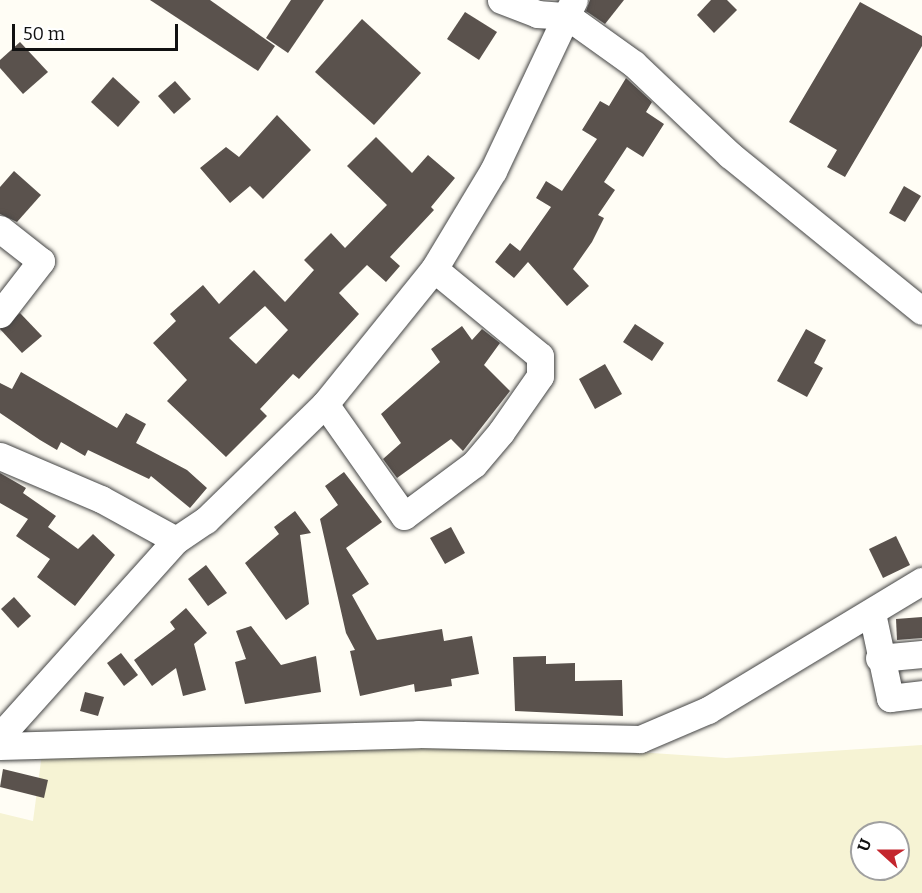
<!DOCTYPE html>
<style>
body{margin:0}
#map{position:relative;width:922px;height:893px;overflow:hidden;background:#fffdf5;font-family:Bitter,serif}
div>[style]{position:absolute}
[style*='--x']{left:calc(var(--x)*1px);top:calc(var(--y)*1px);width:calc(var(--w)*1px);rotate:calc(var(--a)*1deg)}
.farmland>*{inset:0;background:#f6f3d4}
.building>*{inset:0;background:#5a524d}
.roads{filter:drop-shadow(0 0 2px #444) drop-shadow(0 0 2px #444)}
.minor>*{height:27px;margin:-13.5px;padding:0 13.5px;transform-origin:13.5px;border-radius:13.5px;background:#fff}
span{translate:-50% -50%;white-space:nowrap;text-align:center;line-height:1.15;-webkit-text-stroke:6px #fff;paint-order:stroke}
.north{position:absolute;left:850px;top:821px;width:60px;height:60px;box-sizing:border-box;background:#fff;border:2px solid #a0a0a0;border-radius:50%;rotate:291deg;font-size:16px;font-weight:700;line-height:24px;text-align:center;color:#111}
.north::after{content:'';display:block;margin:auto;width:21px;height:27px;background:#c4262e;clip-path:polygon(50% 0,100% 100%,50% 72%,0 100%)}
.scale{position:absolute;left:12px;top:24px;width:166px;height:27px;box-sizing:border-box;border:3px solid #111;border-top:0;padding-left:8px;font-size:18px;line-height:21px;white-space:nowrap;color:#111;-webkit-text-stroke:4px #fff;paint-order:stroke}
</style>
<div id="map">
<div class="farmland">
<div style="clip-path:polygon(evenodd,385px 735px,726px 758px,922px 745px,922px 893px,0 893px,0 813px,33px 821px,43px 746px,385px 735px,862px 833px,898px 833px,898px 869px,862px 869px,862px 833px)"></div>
</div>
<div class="building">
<div style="clip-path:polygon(150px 0,210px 0,275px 46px,258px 71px)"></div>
<div style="clip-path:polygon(291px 0,324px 0,288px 53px,266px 38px)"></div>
<div style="clip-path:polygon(590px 0,624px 0,605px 24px,586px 11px)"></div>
<div style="clip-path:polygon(711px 0,727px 0,737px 10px,714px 33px,697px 15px)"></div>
<div style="clip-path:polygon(860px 2px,922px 36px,922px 46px,845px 177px,827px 167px,837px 150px,789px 122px)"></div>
<div style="clip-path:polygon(465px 12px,497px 32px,479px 60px,447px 39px)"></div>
<div style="clip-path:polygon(362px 19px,421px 73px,374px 125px,315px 72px)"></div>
<div style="clip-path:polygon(20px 42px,48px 72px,23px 94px,0 68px,0 60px)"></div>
<div style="clip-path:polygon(113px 77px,140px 102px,118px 127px,91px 102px)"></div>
<div style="clip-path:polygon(626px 78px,652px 102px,646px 112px,664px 124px,643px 157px,627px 147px,604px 182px,615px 190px,598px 215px,604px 218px,592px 242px,573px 269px,589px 286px,567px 306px,528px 262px,514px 278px,495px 262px,510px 243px,520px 251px,551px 207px,536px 198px,546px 181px,562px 191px,597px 139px,582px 130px,600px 101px,609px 106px)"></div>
<div style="clip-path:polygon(175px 81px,191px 99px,174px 114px,158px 96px)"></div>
<div style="clip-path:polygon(277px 115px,311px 150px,263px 199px,250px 186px,230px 203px,200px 168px,226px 147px,239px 157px)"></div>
<div style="clip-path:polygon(evenodd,376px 137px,412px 173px,428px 155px,455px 178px,431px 207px,434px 210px,390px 257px,400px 266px,386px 282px,367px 265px,339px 293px,359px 314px,299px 379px,293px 374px,260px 409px,267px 416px,226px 457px,167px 401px,187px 380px,153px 343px,176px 321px,170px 314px,203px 285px,219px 304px,254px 270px,285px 302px,314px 270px,304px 260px,331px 233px,345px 248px,387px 205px,347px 166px,376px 137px,265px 306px,288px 330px,256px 364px,229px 338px,265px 306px)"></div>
<div style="clip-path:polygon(14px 171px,41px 195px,17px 222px,0 214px,0 187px)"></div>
<div style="clip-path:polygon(904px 186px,921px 196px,905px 222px,889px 213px)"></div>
<div style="clip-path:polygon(20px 313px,42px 336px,22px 353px,0 329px)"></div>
<div style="clip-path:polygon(635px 324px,664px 343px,652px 361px,623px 342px)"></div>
<div style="clip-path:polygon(462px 326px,472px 340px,482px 329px,500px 343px,484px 365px,510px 391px,463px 451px,451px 439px,397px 478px,383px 459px,401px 443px,381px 414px,440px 362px,431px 349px)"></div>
<div style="clip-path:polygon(806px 329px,826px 340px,814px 363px,823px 368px,807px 397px,777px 381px)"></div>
<div style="clip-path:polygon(605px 364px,622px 394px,595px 409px,579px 379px)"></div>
<div style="clip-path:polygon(21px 372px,117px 428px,126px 413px,146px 424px,136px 443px,187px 470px,207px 488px,190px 508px,151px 476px,149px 479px,88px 450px,85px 456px,61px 442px,57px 450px,40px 440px,0 413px,0 383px,12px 389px)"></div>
<div style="clip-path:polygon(344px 472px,382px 522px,346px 548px,369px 584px,352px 595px,377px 640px,442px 629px,444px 641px,472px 636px,479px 674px,451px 679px,452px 686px,415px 692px,414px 684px,360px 696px,350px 651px,355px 650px,346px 633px,320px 519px,338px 505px,325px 486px)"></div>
<div style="clip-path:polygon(0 473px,26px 488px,23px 493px,56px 516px,48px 527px,78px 549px,93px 534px,115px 555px,75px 606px,37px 577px,50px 559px,16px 536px,28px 519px,0 503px)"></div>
<div style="clip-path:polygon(295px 511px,311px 533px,300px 535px,309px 604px,286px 620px,245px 563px,279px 534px,274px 527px)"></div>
<div style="clip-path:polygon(451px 527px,465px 553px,445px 564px,430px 538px)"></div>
<div style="clip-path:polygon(896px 536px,910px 565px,883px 578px,869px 549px)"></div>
<div style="clip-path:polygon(206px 565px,227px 593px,208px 606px,188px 579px)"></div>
<div style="clip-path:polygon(14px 597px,31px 616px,18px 628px,1px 609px)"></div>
<div style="clip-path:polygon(186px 608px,207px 633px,194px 644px,206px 690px,183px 696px,176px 668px,152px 686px,134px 660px,175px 629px,170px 622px)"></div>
<div style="clip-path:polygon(922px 617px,922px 638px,897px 640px,896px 619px)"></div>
<div style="clip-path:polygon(251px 626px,281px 665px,316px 656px,321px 692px,245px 704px,235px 662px,246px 659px,236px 631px)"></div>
<div style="clip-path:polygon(121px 653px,138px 675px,124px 686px,107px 663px)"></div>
<div style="clip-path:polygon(546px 656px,546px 664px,575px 663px,575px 681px,622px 680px,623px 716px,515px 711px,513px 657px)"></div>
<div style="clip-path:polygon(85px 692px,104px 697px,98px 716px,80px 711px)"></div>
<div style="clip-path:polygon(3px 769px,48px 780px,44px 798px,0 787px)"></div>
</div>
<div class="roads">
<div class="minor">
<div style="--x:501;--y:0;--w:39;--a:21"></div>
<div style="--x:537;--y:14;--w:30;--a:4"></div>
<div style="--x:567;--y:16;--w:82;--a:35.6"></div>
<div style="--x:634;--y:64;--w:132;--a:43.5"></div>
<div style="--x:730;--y:155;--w:247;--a:39.1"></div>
<div style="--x:0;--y:229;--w:52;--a:38"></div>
<div style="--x:41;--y:261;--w:67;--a:127.7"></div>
<div style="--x:325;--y:404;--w:137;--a:54.8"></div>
<div style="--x:404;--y:516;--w:87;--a:-36.6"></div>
<div style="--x:474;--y:464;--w:42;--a:-49.8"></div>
<div style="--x:501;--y:432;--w:68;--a:-55.1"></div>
<div style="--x:540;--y:376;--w:20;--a:-90"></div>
<div style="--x:540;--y:356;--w:137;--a:-140.6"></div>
<div style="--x:0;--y:456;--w:110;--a:23.1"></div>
<div style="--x:101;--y:499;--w:85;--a:28.7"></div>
<div style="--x:872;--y:613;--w:87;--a:78"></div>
<div style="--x:890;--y:698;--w:32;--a:-7"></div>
<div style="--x:879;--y:658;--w:43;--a:-5.3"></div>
<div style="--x:0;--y:736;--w:263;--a:-48.1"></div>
<div style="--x:176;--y:540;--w:36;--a:-34"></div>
<div style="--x:206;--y:520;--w:166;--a:-44.3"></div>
<div style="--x:325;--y:404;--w:174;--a:-51.1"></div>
<div style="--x:434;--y:269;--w:114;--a:-59"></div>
<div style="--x:493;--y:171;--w:189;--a:-64.7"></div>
<div style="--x:0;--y:746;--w:418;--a:-1.6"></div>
<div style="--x:418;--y:734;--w:222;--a:1.3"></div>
<div style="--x:640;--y:739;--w:74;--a:-23.1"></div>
<div style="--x:708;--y:710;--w:250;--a:-31.1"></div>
</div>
</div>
<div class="north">U</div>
<div class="scale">50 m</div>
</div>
